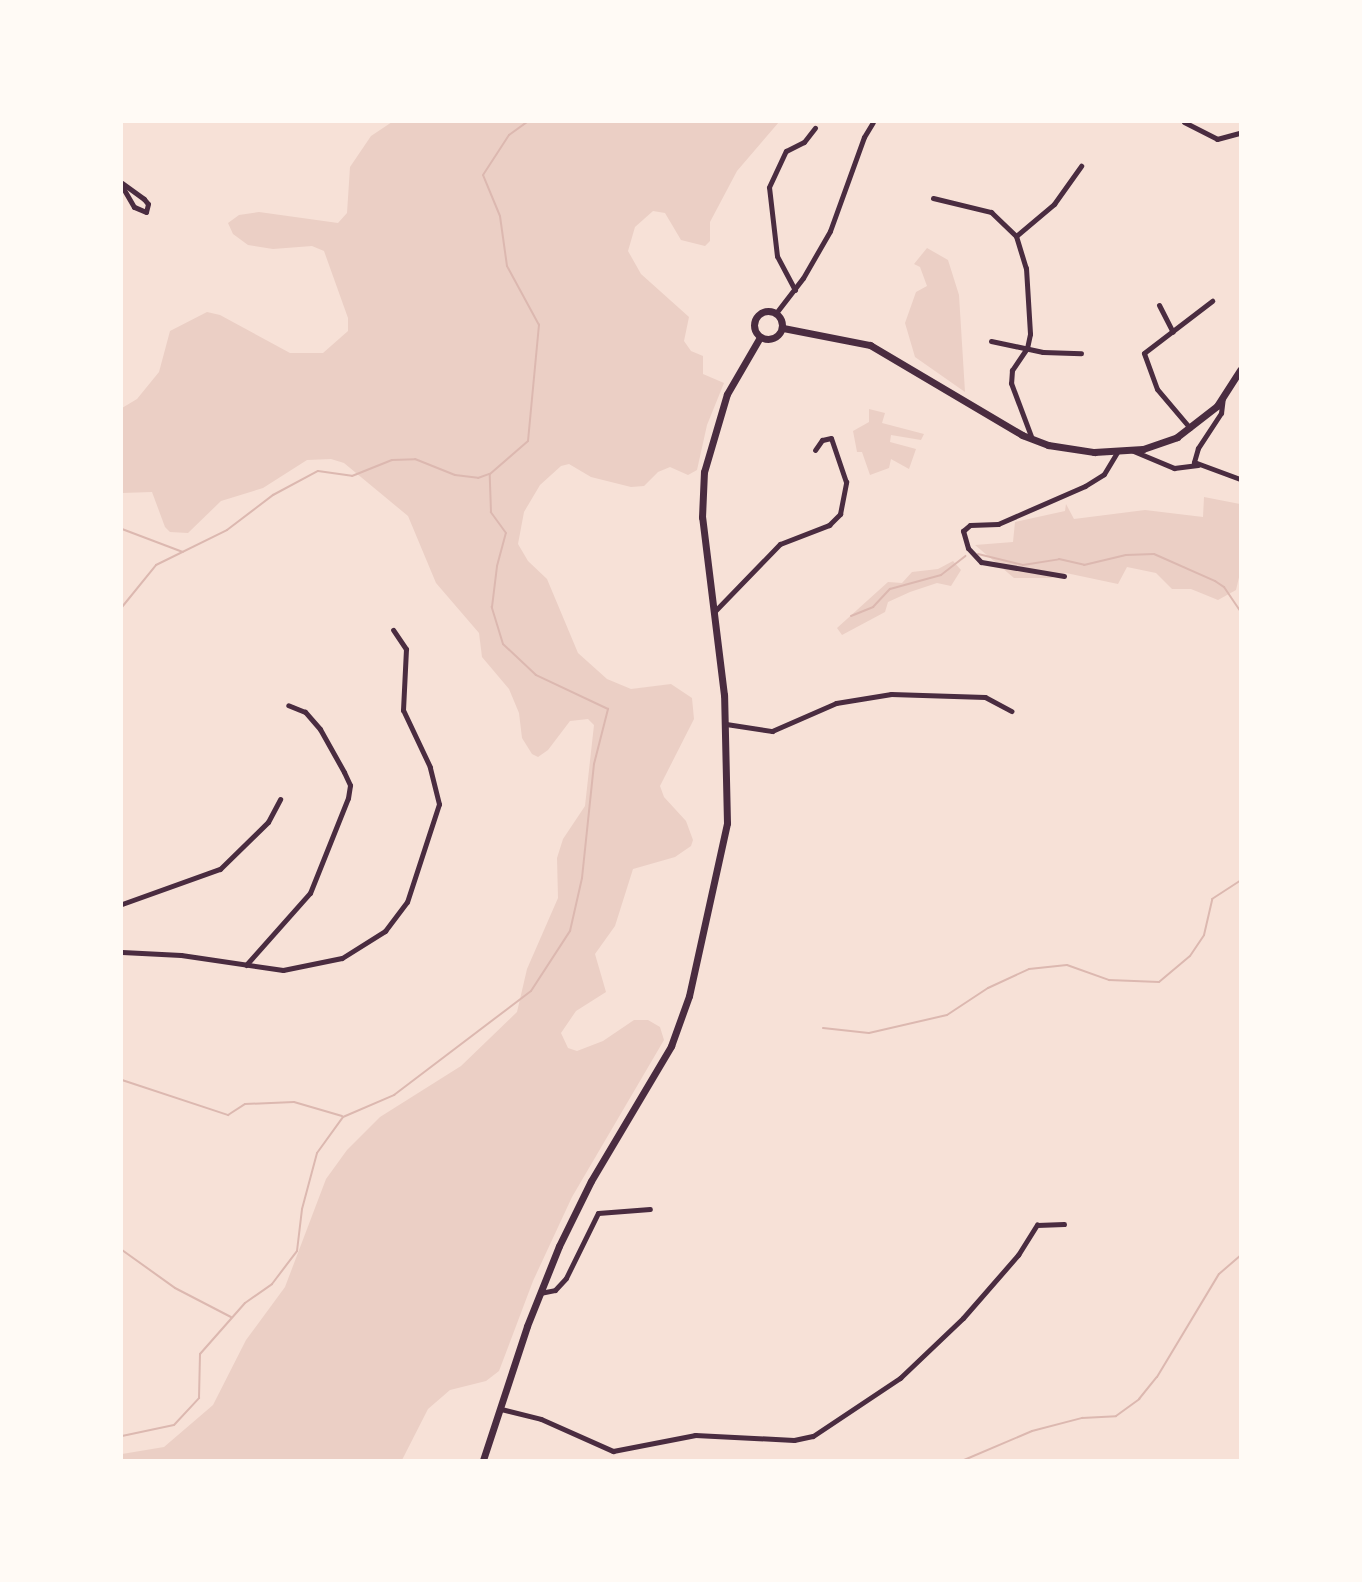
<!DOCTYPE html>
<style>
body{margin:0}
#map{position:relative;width:1362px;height:1582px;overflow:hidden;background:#f7e1d7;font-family:"Golos Text",sans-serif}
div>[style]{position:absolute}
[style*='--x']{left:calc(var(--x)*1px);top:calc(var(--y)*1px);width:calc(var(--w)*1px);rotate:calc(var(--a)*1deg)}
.green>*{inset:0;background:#ebcfc5}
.stream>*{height:2px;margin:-1px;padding:0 1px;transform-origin:1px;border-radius:1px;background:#dcb8b0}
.minor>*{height:5px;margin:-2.5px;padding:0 2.5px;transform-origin:2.5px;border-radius:2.5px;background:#4a2c40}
.tertiary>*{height:7px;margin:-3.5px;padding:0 3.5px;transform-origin:3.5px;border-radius:3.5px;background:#4a2c40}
.tertiary>.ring{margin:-3.5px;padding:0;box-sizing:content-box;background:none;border:7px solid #4a2c40;border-radius:50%}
span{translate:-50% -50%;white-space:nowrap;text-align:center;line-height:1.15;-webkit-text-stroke:5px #fffaf5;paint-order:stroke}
.frame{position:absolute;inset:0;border:123px solid #fffaf5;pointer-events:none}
</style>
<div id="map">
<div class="green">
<div style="clip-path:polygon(392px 122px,779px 122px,737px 171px,710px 222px,710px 241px,705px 246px,681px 240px,665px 213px,653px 211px,635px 227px,628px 251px,641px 274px,689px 317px,684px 341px,691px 351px,703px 356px,703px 374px,724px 383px,707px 425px,697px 470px,688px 475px,670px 467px,658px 472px,644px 486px,631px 487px,591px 477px,569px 464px,561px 466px,540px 485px,524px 512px,518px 544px,528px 561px,547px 579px,578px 653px,607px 679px,631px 689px,671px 684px,692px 698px,694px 719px,660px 786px,664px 797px,686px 821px,693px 840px,691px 846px,675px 857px,633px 869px,615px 926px,595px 954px,606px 992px,576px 1011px,561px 1033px,568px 1048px,577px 1051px,603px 1041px,634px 1020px,648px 1020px,660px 1027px,664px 1040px,572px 1197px,533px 1281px,499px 1371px,486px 1381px,450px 1390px,428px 1409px,402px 1460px,122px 1460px,122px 1454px,164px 1447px,213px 1405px,246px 1340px,285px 1287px,326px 1179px,347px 1150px,380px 1117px,461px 1066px,517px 1012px,527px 969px,558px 898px,557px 858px,563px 839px,585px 806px,594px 725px,588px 719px,570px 721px,548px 750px,538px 757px,532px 754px,522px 738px,519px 713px,509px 689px,482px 657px,479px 633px,436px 583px,408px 516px,344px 463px,331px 459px,307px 460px,263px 488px,221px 501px,188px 533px,170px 532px,165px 527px,152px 492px,122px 493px,122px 408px,137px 399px,159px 372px,170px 331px,207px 312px,220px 315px,290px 353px,323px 353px,348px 331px,348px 318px,324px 251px,312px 246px,273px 249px,248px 245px,233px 234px,228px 223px,239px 215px,259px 212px,338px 223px,347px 213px,350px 167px,371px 136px)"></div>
<div style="clip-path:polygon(927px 248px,948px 260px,959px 295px,965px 392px,915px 357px,905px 323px,916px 292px,927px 286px,920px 267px,914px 264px)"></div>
<div style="clip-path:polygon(869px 409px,885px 413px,882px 423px,924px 434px,921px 440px,891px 435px,890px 442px,916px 449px,909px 469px,891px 459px,889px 468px,870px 475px,862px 452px,857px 452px,853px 431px,869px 422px)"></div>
<div style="clip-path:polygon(1204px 497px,1240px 504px,1240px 573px,1236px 590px,1218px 600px,1191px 589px,1172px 589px,1156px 573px,1127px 567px,1118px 584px,1066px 573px,1051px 578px,1014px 578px,975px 545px,1013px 542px,1015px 522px,1065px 511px,1066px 504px,1074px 519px,1145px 510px,1203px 517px)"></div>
<div style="clip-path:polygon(953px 561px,961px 570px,951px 586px,937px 583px,910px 592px,888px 602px,885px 612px,842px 635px,837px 628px,888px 582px,902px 583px,912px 572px,938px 569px)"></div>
</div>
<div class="stream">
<div style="--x:122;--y:529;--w:65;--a:20.7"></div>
<div style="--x:978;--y:554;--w:46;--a:13.7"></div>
<div style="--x:1023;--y:565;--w:36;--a:-9"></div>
<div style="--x:1059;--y:559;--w:26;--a:13"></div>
<div style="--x:1084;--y:565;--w:43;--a:-13.4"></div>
<div style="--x:1126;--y:555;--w:28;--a:-2"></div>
<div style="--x:1154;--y:554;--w:67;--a:23.9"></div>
<div style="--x:1215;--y:581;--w:11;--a:34"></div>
<div style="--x:1224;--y:587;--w:29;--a:56"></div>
<div style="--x:122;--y:607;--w:54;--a:-51"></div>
<div style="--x:156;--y:565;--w:79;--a:-26.2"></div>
<div style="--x:227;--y:530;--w:58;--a:-37.3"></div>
<div style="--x:273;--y:495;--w:51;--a:-28.1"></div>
<div style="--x:318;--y:471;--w:34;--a:8"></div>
<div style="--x:352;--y:476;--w:43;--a:-21.8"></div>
<div style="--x:392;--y:460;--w:23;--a:-2"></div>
<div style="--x:415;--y:459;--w:43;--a:21.8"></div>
<div style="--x:455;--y:475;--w:23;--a:7"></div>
<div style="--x:478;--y:478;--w:12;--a:-20"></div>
<div style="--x:851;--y:616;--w:24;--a:-22"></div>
<div style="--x:873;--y:607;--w:25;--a:-47"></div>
<div style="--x:890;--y:589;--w:53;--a:-15.4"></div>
<div style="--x:941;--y:575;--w:31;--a:-38"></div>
<div style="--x:823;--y:1028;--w:46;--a:6.2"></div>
<div style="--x:869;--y:1033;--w:80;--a:-13"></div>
<div style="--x:947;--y:1015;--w:49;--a:-33.4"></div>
<div style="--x:988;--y:988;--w:45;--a:-24.9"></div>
<div style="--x:1029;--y:969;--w:38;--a:-6"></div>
<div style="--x:1067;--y:965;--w:45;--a:19.7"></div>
<div style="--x:1109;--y:980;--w:50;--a:2.3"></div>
<div style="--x:1159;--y:982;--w:40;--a:-40"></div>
<div style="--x:1190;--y:956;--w:25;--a:-56"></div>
<div style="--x:1204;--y:935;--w:37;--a:-77"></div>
<div style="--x:1212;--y:899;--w:33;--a:-33"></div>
<div style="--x:122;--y:1080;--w:112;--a:18.3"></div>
<div style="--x:228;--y:1115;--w:20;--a:-33"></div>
<div style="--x:245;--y:1104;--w:49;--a:-2.3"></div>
<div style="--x:294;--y:1102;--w:50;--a:16.3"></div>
<div style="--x:122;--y:1250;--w:65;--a:35.6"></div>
<div style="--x:175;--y:1288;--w:63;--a:27.4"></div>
<div style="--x:122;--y:1436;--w:53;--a:-11.9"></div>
<div style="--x:174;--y:1425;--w:37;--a:-47"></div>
<div style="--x:199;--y:1398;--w:44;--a:-88.7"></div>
<div style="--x:200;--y:1354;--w:68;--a:-48.6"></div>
<div style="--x:245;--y:1303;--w:33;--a:-35"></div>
<div style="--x:272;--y:1284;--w:41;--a:-52.9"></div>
<div style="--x:297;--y:1251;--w:42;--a:-83.2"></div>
<div style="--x:302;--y:1209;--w:58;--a:-75"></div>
<div style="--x:317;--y:1153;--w:44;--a:-54.2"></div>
<div style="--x:343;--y:1117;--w:56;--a:-23.3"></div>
<div style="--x:394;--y:1095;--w:172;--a:-37.2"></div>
<div style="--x:531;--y:991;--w:72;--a:-57"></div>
<div style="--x:570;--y:931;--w:54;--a:-77.2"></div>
<div style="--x:582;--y:878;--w:115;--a:-84"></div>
<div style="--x:594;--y:764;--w:57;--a:-75.7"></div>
<div style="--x:608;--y:709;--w:80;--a:-154.7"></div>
<div style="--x:536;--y:675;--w:45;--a:-136.8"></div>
<div style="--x:503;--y:644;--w:39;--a:-107"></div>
<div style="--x:492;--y:607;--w:41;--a:-83"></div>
<div style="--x:497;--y:566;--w:34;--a:-75"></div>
<div style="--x:506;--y:533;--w:26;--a:-126"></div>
<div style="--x:491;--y:512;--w:38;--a:-92"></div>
<div style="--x:490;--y:474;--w:50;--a:-41"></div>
<div style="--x:528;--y:441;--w:117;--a:-84.6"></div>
<div style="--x:539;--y:325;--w:67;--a:-118.5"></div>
<div style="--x:507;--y:266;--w:50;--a:-98"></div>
<div style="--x:500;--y:216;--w:44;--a:-112.5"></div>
<div style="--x:483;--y:175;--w:48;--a:-57"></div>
<div style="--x:509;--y:135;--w:22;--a:-36"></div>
<div style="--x:964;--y:1460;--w:74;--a:-23.1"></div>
<div style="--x:1032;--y:1431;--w:52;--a:-14.6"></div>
<div style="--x:1082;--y:1418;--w:34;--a:-3"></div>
<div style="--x:1116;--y:1416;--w:29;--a:-36"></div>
<div style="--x:1139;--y:1399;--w:28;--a:-51"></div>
<div style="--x:1157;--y:1377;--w:120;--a:-59"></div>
<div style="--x:1219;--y:1274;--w:28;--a:-41"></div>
</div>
<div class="minor">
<div style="--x:1184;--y:122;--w:37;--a:27"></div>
<div style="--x:1217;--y:139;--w:24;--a:-15"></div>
<div style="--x:122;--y:183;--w:27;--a:36"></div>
<div style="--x:144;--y:199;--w:6;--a:51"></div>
<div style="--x:148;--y:204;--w:8;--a:104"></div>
<div style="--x:146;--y:212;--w:13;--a:-157"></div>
<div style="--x:134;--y:207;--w:24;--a:-120"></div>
<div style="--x:933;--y:198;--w:60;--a:13.6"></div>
<div style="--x:991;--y:212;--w:35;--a:44"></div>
<div style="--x:1016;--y:236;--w:34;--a:73"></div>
<div style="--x:1026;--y:268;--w:66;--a:86.5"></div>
<div style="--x:1030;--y:334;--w:14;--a:102"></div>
<div style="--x:1027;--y:348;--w:27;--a:124"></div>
<div style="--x:1012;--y:370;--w:13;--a:94"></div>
<div style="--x:1011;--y:383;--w:60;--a:69.4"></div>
<div style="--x:1016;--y:236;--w:50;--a:-40.1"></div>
<div style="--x:1054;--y:204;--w:47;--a:-54.6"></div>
<div style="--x:795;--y:290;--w:38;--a:-118"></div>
<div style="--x:777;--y:256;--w:69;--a:-96.6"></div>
<div style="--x:769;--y:187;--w:40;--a:-65"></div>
<div style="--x:786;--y:151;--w:20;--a:-27"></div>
<div style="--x:804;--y:142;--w:18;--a:-52"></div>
<div style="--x:1159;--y:305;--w:30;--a:63"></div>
<div style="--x:776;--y:313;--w:44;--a:-52.4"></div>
<div style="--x:803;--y:278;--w:54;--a:-60.1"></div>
<div style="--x:830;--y:231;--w:100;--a:-70.1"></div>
<div style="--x:864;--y:137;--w:17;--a:-59"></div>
<div style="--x:991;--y:341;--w:53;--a:11.9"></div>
<div style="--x:1043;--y:352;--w:38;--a:2"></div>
<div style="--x:1223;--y:397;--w:16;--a:97"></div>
<div style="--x:1221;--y:413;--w:42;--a:123.3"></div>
<div style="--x:1198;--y:448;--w:15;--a:106"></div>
<div style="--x:1194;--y:462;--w:49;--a:20.3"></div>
<div style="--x:1190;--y:428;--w:51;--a:-130.2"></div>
<div style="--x:1157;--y:389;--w:38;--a:-110"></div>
<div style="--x:1144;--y:353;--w:86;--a:-37.4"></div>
<div style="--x:1131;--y:450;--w:47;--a:22.7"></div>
<div style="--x:1174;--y:468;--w:24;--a:-7"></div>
<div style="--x:1064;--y:576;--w:84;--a:-170.4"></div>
<div style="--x:981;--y:562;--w:19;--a:-133"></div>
<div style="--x:968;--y:548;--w:18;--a:-106"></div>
<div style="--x:963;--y:531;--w:9;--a:-41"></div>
<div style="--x:970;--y:525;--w:28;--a:-2"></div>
<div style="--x:998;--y:524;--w:95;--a:-23.6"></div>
<div style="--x:1085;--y:486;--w:22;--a:-32"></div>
<div style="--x:1104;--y:474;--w:26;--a:-59"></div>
<div style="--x:714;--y:612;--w:95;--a:-45.9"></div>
<div style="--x:780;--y:544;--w:53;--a:-21.2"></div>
<div style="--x:829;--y:525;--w:16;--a:-45"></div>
<div style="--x:840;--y:514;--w:33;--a:-79"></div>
<div style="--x:846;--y:482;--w:46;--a:-108.8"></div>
<div style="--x:831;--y:438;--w:9;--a:167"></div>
<div style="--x:822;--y:440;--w:12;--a:125"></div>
<div style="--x:726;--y:724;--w:47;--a:8.7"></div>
<div style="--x:772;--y:731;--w:70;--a:-23.6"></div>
<div style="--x:836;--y:703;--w:56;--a:-9.3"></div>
<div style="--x:891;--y:694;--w:94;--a:1.8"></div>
<div style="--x:985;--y:697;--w:30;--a:28"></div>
<div style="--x:122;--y:904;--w:104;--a:-19.7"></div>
<div style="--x:220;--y:869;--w:67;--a:-44.4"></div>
<div style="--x:268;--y:822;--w:26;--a:-62"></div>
<div style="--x:122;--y:952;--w:59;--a:2.9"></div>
<div style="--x:181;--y:955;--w:103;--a:8.4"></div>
<div style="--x:283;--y:970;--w:60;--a:-11.5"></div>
<div style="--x:342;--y:958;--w:51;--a:-32.1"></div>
<div style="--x:385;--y:931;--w:36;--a:-53"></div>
<div style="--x:407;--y:902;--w:103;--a:-71.9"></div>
<div style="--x:439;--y:804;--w:38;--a:-104"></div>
<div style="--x:430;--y:767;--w:63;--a:-115.3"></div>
<div style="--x:403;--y:710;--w:61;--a:-87.2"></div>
<div style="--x:406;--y:649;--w:23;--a:-124"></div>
<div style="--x:246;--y:965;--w:96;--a:-48.4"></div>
<div style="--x:310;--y:893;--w:102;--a:-68.2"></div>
<div style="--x:348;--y:798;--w:13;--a:-81"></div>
<div style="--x:350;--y:785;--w:14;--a:-115"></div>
<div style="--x:344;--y:772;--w:49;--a:-119.2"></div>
<div style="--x:320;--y:729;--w:23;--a:-131"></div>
<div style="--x:305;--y:712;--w:18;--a:-158"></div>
<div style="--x:540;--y:1293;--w:15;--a:-11"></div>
<div style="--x:555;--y:1290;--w:16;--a:-47"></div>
<div style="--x:566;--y:1278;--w:72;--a:-63.8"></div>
<div style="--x:598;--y:1213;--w:52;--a:-4.4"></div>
<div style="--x:501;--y:1409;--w:41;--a:14"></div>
<div style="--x:541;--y:1419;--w:79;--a:24"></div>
<div style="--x:613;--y:1451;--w:84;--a:-11"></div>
<div style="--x:695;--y:1435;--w:99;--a:2.9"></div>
<div style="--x:794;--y:1440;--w:19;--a:-12"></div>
<div style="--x:813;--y:1436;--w:105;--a:-33.7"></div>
<div style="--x:900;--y:1378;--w:87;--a:-43.6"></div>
<div style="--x:963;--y:1318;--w:84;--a:-48.9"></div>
<div style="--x:1018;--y:1255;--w:36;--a:-58"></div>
<div style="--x:1037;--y:1225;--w:27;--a:-2"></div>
</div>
<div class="tertiary">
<div class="ring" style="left:754px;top:311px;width:21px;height:21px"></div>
<div style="--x:783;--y:328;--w:89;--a:11.1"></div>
<div style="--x:870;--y:345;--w:177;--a:30.6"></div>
<div style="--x:1022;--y:435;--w:28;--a:21"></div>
<div style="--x:1048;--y:445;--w:47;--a:8.7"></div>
<div style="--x:1094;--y:452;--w:49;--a:-3.5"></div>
<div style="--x:1143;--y:449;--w:36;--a:-19"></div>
<div style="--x:1177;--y:437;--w:51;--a:-37.8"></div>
<div style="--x:1217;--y:406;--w:43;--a:-57.4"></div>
<div style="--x:483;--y:1460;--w:141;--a:-71.8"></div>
<div style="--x:527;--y:1326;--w:86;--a:-68.2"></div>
<div style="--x:559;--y:1246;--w:72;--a:-63.8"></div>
<div style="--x:591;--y:1181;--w:157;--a:-59.3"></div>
<div style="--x:671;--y:1046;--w:53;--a:-70.2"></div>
<div style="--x:689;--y:996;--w:177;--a:-77.6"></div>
<div style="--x:727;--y:823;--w:128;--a:-91.3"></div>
<div style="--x:724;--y:695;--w:179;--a:-97"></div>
<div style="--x:702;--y:517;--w:45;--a:-87.5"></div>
<div style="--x:704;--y:472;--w:81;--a:-73.6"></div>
<div style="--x:727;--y:394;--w:66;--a:-59.9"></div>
</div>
<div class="frame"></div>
</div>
